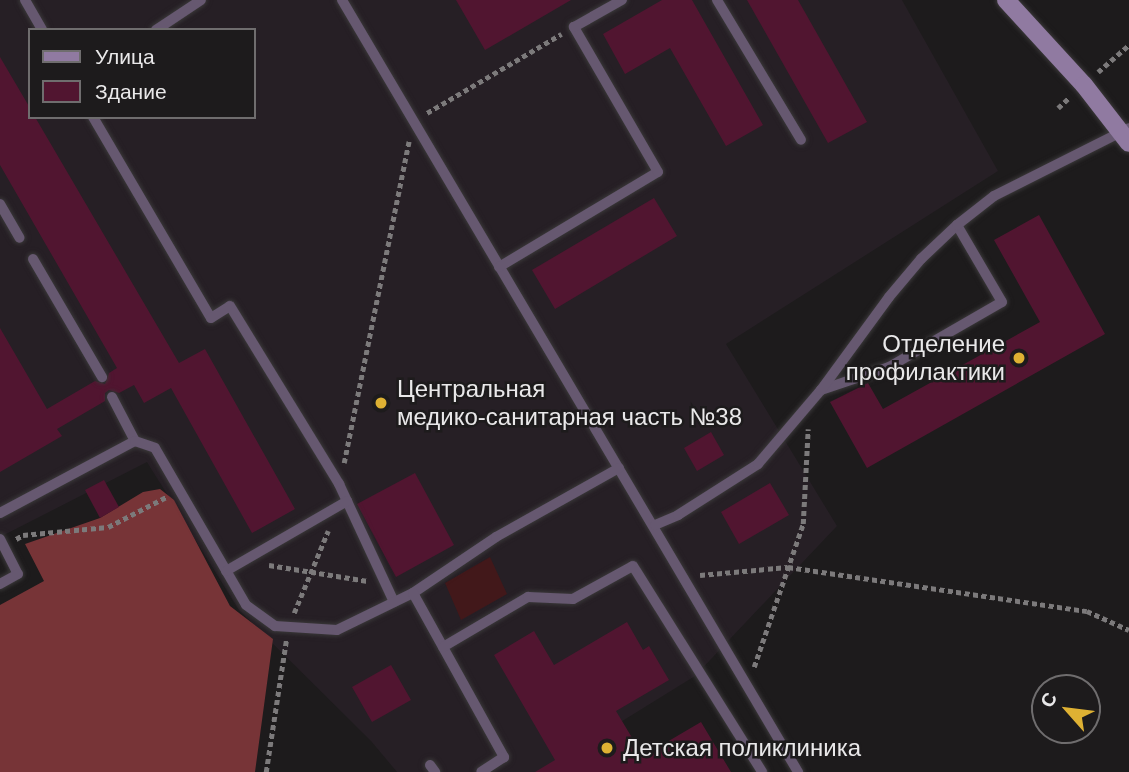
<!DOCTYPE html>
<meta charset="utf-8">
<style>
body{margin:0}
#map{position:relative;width:1129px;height:772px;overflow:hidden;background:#1d1b1c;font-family:Arial,sans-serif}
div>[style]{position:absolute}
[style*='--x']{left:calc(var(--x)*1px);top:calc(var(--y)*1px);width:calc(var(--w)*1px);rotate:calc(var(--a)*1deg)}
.built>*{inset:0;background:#261f25}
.green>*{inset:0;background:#42181a}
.forest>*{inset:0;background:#773437}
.building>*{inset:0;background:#511530}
.path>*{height:4.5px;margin-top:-2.25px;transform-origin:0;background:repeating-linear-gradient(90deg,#7c7a7b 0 5px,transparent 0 8.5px)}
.roads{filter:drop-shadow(0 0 2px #3a3839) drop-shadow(0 0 2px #3a3839)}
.lane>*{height:10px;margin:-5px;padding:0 5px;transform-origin:5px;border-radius:5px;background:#665870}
.secondary>*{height:18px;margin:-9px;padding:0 9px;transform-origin:9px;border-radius:9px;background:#907aa1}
.dots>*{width:19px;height:19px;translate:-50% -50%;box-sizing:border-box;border:4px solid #1d1b1c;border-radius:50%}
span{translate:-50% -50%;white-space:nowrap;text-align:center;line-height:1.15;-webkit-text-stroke:5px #1d1b1c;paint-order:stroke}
.poi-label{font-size:24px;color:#e9e8e9}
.right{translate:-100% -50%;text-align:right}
.left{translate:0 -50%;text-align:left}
.legend{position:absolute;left:28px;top:28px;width:228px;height:91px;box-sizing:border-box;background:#1d1b1c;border:2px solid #6f6d6e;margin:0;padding:9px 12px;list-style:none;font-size:21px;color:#e9e8e9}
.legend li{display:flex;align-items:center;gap:14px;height:35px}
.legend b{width:35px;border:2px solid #6f6d6e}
.north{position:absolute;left:1031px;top:674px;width:70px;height:70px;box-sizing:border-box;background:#1d1b1c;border:2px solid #6f6d6e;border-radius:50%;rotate:298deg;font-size:19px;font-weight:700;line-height:28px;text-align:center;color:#e9e8e9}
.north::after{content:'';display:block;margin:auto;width:24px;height:32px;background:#deb133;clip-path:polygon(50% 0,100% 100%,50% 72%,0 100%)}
</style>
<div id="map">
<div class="built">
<div style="clip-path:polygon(evenodd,0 0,902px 0,998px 171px,726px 344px,837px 526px,695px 676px,540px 772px,397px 772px,371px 741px,239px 610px,147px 462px,0 537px,0 0,30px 30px,254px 30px,254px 117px,30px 117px,30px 30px)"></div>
</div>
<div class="green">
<div style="clip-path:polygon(490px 557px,507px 594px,461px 620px,445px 583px)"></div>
</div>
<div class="forest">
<div style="clip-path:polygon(160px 489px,174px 500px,230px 606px,273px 639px,255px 772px,0 772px,0 605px,44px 581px,25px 544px,100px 518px,143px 492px)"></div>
</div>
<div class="building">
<div style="clip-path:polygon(456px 0,571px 0,485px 50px)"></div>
<div style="clip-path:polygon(662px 0,692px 0,763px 125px,726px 146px,670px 48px,625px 74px,603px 34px)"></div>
<div style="clip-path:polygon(747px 0,798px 0,867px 122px,828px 143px)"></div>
<div style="clip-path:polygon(0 57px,30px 108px,30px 117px,35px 117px,179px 363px,205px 349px,295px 509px,252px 533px,171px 388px,144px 403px,134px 385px,119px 393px,109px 390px,105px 393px,105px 401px,57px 429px,62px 436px,0 472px,0 328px,47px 409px,95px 381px,105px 384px,109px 373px,117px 368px,0 165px)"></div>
<div style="clip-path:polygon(654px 198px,677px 236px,555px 309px,532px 270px)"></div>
<div style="clip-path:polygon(1039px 215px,1105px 334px,867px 468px,830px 402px,868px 383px,883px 409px,1040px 322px,994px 240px)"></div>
<div style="clip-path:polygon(711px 432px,724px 455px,697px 471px,684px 448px)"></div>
<div style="clip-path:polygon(415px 473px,454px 545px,396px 577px,357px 504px)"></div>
<div style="clip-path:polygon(104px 480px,119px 507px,100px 518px,85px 490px)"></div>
<div style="clip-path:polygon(770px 483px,789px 515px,739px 544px,721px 512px)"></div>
<div style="clip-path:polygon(627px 622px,643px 650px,649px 646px,669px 680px,616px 711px,643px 756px,701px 722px,731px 772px,535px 772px,555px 760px,494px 655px,534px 631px,554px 665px)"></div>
<div style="clip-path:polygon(391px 665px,411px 700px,372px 722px,352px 687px)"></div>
</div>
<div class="path">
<div style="--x:1098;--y:72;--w:41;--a:-41.1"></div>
<div style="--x:1058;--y:108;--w:16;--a:-43"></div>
<div style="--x:427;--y:113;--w:156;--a:-30.5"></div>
<div style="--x:344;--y:463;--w:328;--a:-78.6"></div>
<div style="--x:16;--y:539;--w:8;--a:-30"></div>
<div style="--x:23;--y:535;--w:85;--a:-5.4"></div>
<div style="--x:108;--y:527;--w:65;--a:-27.3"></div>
<div style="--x:269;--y:565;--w:100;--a:9.2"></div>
<div style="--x:700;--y:575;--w:88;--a:-5.2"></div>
<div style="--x:788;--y:567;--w:302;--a:8.4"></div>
<div style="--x:1087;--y:611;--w:46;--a:24.3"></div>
<div style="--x:294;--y:613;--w:89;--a:-67.5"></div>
<div style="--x:754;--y:667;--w:151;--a:-71.1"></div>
<div style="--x:803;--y:524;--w:95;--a:-87"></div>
<div style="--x:266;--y:772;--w:133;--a:-81.3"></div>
</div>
<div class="roads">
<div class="lane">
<div style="--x:25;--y:0;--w:34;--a:60"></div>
<div style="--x:342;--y:0;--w:897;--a:59.43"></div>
<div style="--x:717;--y:0;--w:163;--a:59"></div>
<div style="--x:156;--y:30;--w:54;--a:-33.7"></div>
<div style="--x:93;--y:117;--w:233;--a:59.6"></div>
<div style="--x:211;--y:318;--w:22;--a:-32"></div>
<div style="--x:230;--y:306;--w:209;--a:58.5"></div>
<div style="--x:339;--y:484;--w:130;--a:65"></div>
<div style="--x:0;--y:204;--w:39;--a:60"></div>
<div style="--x:33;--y:259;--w:137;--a:59.7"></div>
<div style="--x:499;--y:267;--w:185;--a:-30.9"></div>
<div style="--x:658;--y:172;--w:168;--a:-120.1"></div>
<div style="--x:574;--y:27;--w:55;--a:-29.4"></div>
<div style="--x:821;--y:390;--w:72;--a:-18.7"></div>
<div style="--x:889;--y:367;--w:130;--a:-29.9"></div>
<div style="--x:1002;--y:302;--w:89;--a:-120.3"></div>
<div style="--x:112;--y:397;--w:50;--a:62.4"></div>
<div style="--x:0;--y:513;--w:153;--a:-28.1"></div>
<div style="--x:135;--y:441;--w:21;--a:19"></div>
<div style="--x:155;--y:448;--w:181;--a:59.9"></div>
<div style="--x:246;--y:605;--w:36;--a:36"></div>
<div style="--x:275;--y:626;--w:62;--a:3.7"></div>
<div style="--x:337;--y:630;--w:85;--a:-26"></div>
<div style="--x:413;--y:593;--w:100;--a:-34"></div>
<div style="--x:496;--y:537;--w:141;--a:-29.3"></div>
<div style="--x:655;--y:525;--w:25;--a:-23"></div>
<div style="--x:678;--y:515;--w:95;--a:-32.5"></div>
<div style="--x:758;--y:464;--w:97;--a:-49.6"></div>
<div style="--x:821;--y:390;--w:115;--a:-53.8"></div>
<div style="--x:889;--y:297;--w:50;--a:-49.9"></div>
<div style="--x:921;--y:259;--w:50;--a:-43.4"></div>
<div style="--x:957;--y:225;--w:47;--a:-38.1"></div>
<div style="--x:994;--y:196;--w:151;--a:-26.7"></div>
<div style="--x:0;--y:539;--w:39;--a:63"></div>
<div style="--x:18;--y:574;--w:21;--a:151"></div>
<div style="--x:226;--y:571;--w:140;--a:-30"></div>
<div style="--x:413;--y:593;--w:188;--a:61"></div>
<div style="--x:504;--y:757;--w:27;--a:147"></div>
<div style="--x:443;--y:647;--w:99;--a:-30.5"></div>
<div style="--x:528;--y:597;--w:45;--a:2.5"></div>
<div style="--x:573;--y:599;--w:68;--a:-28.8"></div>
<div style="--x:633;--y:566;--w:243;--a:57.9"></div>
<div style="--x:430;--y:765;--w:9;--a:54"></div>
</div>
<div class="secondary">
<div style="--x:1006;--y:0;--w:115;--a:47.5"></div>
<div style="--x:1084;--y:85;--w:73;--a:52.2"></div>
</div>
</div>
<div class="dots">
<div style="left:1019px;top:358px;background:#deb133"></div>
<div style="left:381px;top:403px;background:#deb133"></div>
<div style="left:607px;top:748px;background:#deb133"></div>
</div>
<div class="poi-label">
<span class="right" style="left:1005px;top:358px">Отделение<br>профилактики</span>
<span class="left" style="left:397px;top:403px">Центральная<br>медико-санитарная часть №38</span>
<span class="left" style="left:623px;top:748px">Детская поликлиника</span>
</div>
<ul class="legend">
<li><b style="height:9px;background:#907aa1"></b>Улица</li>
<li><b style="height:19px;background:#511530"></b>Здание</li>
</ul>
<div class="north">С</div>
</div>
